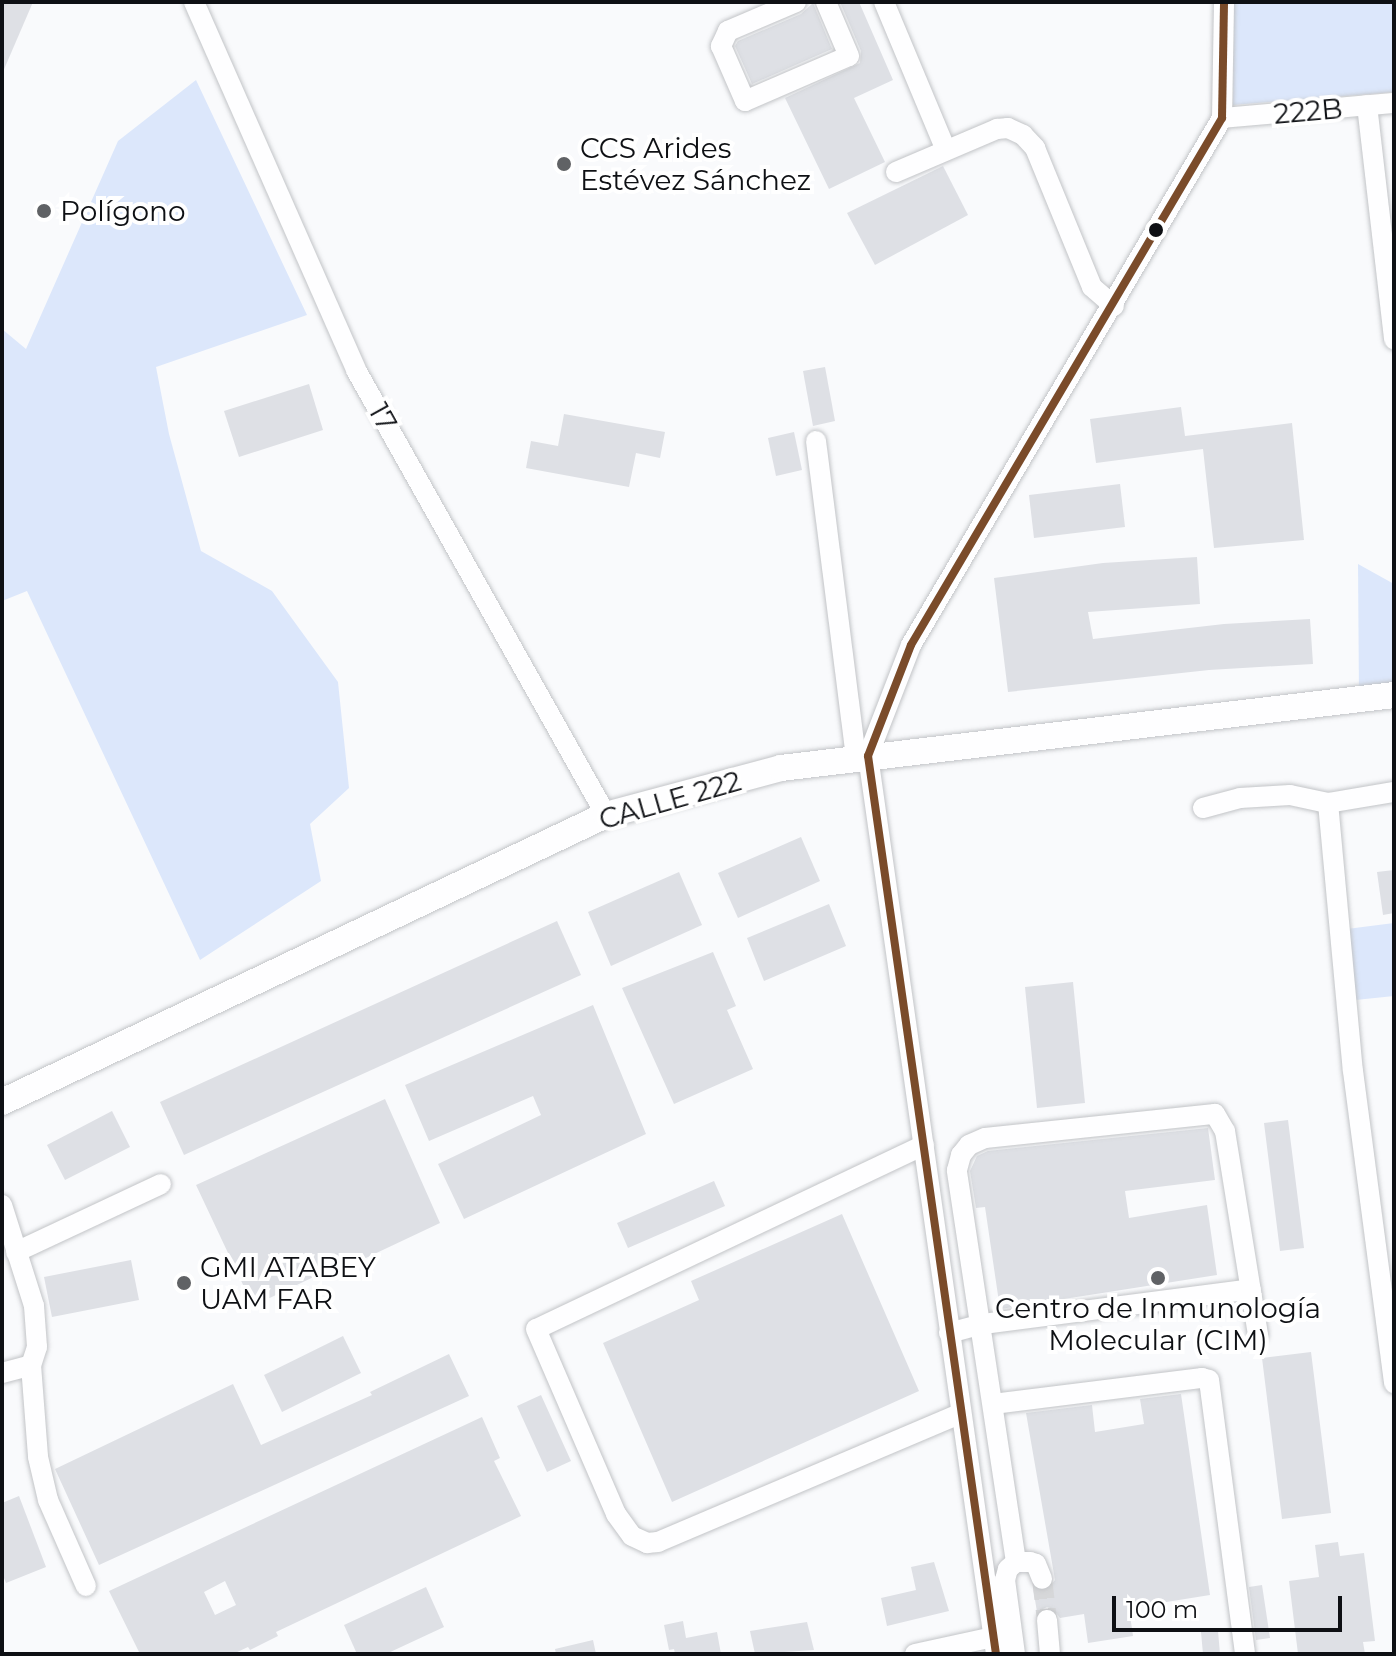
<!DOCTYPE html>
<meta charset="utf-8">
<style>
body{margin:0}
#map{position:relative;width:1396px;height:1656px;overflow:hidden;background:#f9fafc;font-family:Montserrat,sans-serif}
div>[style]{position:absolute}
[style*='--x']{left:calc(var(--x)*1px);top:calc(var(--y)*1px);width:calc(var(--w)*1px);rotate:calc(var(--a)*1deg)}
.green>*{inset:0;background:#dce7fb}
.building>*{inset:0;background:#dee0e5}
.minor-tunnel>*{height:20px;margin-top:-10px;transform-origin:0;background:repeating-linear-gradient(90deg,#d6d7d9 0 20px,transparent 0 30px)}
.roads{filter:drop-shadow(0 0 2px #c2c4c7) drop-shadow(0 0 2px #c2c4c7)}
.minor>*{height:20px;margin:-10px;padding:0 10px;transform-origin:10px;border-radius:10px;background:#fefeff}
.major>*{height:26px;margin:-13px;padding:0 13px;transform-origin:13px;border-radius:13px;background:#fefeff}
.bus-1>*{height:8px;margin:-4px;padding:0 4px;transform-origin:4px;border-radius:4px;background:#7a4b2a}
.dots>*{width:22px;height:22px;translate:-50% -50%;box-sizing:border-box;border:4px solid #fff;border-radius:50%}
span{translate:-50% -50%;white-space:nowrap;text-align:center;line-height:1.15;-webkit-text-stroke:8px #fff;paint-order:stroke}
.street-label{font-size:28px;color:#0e1014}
.poi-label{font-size:28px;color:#0e1014}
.left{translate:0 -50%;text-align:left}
.frame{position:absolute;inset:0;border:4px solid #0e1014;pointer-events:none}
.scale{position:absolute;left:1112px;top:1596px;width:230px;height:36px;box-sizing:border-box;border:4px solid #0e1014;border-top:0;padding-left:10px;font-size:24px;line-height:28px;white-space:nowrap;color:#0e1014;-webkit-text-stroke:6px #fff;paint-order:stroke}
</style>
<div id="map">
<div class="green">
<div style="clip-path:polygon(1234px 2px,1394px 2px,1394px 92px,1233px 105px)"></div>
<div style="clip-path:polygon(196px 80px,307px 315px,156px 367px,169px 434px,201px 551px,272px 591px,338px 682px,349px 788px,310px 824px,321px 881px,200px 960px,27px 591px,2px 601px,2px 329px,26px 349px,118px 141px)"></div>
<div style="clip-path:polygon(1358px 564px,1394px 584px,1394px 695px,1359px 699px)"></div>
<div style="clip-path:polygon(1394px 923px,1394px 996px,1346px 1001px,1339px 930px)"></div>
</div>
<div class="building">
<div style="clip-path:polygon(2px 2px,33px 2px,2px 74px)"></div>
<div style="clip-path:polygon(840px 2px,859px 2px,893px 80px,854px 98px,885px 162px,829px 189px,785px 98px,860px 63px,861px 51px)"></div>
<div style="clip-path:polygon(813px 3px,832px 49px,752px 84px,735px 46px,738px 41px,801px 14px)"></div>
<div style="clip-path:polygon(943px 166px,968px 215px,875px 265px,847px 213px)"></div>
<div style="clip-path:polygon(825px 367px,835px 421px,813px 426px,803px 371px)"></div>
<div style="clip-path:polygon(309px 384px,323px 430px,239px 457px,224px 411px)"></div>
<div style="clip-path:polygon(1181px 407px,1185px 436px,1292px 423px,1304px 540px,1214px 548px,1203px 449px,1096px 463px,1090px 419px)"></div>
<div style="clip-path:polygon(564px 414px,665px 432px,660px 458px,636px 453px,629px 487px,526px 468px,531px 441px,558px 446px)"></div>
<div style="clip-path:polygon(794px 432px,802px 470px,776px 476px,768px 438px)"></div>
<div style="clip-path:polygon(1120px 484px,1125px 527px,1034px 538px,1029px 495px)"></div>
<div style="clip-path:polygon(1197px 557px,1200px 604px,1088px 612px,1093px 639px,1224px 624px,1310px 619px,1313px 664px,1209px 670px,1008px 692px,994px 578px,1103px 563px)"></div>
<div style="clip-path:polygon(801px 837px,820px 881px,738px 918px,718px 873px)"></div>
<div style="clip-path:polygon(1394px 870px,1394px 913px,1383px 915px,1377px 872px)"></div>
<div style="clip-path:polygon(679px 872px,702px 925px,611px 966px,588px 912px)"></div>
<div style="clip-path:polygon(829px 904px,846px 946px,764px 981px,747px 938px)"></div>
<div style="clip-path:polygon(557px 921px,581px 975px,184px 1155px,160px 1102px)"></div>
<div style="clip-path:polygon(713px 952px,736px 1006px,727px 1010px,753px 1069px,674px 1104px,622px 988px)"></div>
<div style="clip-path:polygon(1073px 982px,1085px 1103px,1037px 1108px,1025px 987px)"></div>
<div style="clip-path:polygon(593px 1005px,646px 1134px,464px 1219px,438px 1164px,541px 1115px,533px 1096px,429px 1141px,405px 1085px)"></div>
<div style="clip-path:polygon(385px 1099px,440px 1223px,351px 1265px,349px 1260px,253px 1306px,196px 1185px)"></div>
<div style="clip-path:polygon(112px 1111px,130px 1147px,65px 1180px,47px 1145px)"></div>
<div style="clip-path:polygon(1288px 1120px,1304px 1248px,1280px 1251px,1264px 1123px)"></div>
<div style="clip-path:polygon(1208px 1128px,1215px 1180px,1125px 1191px,1129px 1218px,1207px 1205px,1217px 1275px,1000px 1309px,985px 1207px,976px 1208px,970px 1171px,977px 1156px,988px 1151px)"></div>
<div style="clip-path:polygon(714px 1181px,725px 1206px,628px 1248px,617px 1223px)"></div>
<div style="clip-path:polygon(842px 1214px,919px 1391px,672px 1502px,603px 1343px,699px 1300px,691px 1281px)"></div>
<div style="clip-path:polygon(131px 1260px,139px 1300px,52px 1317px,44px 1277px)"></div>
<div style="clip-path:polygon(343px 1336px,361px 1373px,282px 1412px,264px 1375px)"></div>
<div style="clip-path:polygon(1311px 1352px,1331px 1513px,1282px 1519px,1262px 1358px)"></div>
<div style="clip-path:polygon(449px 1354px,469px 1396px,99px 1565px,55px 1469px,233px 1384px,261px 1445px,372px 1395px,370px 1392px)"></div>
<div style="clip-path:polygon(1181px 1394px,1210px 1595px,1129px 1608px,1133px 1636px,1088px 1643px,1084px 1614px,1060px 1618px,1053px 1609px,1047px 1607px,1037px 1612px,1033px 1588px,1046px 1591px,1055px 1580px,1026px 1413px,1092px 1405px,1095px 1432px,1144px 1424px,1140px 1399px)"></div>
<div style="clip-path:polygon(541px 1395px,571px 1461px,547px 1472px,517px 1406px)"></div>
<div style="clip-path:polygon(evenodd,482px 1417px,500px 1458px,494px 1461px,521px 1516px,276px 1632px,278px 1636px,250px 1650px,248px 1647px,233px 1654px,140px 1654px,109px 1591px,482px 1417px,225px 1581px,236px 1605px,215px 1615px,204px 1592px,225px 1581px)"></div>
<div style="clip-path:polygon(19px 1496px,46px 1567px,6px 1583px,2px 1573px,2px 1503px)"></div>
<div style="clip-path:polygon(1338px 1542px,1340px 1556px,1364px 1553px,1375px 1641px,1363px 1642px,1365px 1654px,1298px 1654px,1289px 1581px,1319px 1577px,1315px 1545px)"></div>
<div style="clip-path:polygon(934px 1562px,949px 1611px,887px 1626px,881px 1598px,916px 1590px,911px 1567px)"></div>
<div style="clip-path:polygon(1262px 1585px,1270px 1638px,1256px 1640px,1249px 1587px)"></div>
<div style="clip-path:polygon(426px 1587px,444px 1627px,386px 1654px,357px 1654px,344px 1625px)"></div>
<div style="clip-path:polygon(683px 1621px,686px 1638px,717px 1632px,721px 1654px,675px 1654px,674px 1649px,669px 1650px,664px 1625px)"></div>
<div style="clip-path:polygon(807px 1622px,814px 1650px,755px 1654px,750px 1631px)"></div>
<div style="clip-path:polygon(1218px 1631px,1220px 1654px,1203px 1654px,1201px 1632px)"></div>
<div style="clip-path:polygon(593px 1640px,596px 1654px,556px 1654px,555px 1649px)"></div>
</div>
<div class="minor-tunnel">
<div style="--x:1042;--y:1579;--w:41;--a:83"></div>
</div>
<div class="roads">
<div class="minor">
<div style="--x:194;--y:2;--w:402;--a:66.2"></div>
<div style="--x:356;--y:370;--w:510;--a:60.67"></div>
<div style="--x:796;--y:2;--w:74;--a:156.9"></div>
<div style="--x:728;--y:31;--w:17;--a:115"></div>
<div style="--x:721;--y:46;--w:60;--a:66.4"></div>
<div style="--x:745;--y:101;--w:113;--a:-23.4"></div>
<div style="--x:849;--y:56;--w:59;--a:-113.1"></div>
<div style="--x:884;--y:2;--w:160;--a:67.3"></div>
<div style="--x:1367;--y:105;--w:236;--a:83.4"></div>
<div style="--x:1222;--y:118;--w:173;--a:-5"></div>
<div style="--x:896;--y:172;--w:110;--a:-23.1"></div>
<div style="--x:997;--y:129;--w:11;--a:-5"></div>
<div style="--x:1008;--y:128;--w:17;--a:25"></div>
<div style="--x:1023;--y:135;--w:18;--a:47"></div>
<div style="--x:1035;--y:148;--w:150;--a:67.7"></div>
<div style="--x:1092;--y:287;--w:29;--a:41"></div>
<div style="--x:816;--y:441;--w:319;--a:82.8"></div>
<div style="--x:1328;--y:803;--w:67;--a:-9.5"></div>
<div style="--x:1203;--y:808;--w:38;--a:-15"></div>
<div style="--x:1240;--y:798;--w:50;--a:-3.4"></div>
<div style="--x:1290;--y:795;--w:39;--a:12"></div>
<div style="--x:1328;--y:803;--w:269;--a:84.7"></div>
<div style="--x:1353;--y:1071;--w:315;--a:82.5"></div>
<div style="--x:924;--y:1145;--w:429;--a:154.6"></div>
<div style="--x:536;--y:1329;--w:202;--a:66.6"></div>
<div style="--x:616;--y:1514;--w:27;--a:54"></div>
<div style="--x:632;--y:1536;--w:17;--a:25"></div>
<div style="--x:647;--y:1543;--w:11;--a:-5"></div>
<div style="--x:658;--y:1542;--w:327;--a:-23"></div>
<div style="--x:2;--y:1205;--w:106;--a:72.4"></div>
<div style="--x:34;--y:1306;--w:41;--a:85.8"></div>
<div style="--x:37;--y:1347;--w:19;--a:108"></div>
<div style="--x:31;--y:1365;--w:92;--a:85.6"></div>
<div style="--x:38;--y:1457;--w:44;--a:76.9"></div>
<div style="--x:48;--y:1500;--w:94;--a:66.2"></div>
<div style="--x:16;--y:1252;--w:160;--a:-25.1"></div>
<div style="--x:949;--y:1333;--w:35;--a:-15"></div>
<div style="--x:983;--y:1324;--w:270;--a:-7.4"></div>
<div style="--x:2;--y:1373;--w:30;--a:-15"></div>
<div style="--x:993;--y:1404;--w:211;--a:-7.1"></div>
<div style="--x:1202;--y:1378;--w:7;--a:16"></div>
<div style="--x:1209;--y:1380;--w:276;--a:82.5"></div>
<div style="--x:1016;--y:1562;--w:396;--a:-98.6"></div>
<div style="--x:957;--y:1170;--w:16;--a:-75"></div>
<div style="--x:961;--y:1155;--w:13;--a:-51"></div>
<div style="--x:969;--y:1145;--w:17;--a:-24"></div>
<div style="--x:985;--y:1138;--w:231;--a:-6"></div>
<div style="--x:1215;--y:1114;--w:20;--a:60"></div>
<div style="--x:1225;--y:1131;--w:206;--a:80.8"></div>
<div style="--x:1047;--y:1620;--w:34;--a:85"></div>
<div style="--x:915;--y:1654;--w:80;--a:-12.3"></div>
<div style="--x:996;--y:1654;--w:907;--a:-98.11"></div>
<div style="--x:868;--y:756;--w:119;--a:-68.8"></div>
<div style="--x:911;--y:645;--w:612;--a:-59.45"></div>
<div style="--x:1222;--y:118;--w:116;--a:-89"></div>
<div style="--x:1015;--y:1654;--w:75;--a:-97.7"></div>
<div style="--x:1005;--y:1580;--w:11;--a:-75"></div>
<div style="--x:1008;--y:1569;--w:11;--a:-41"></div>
<div style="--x:1016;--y:1562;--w:14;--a:0"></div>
<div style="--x:1030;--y:1562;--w:6;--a:18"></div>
<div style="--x:1036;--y:1564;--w:16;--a:68"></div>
</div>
<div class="major">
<div style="--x:2;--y:1102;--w:669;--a:-25.42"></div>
<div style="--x:606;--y:815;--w:181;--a:-15"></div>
<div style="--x:781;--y:768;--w:617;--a:-6.79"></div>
</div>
</div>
<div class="bus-1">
<div style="--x:996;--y:1654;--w:907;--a:-98.11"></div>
<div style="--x:868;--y:756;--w:119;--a:-68.8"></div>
<div style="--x:911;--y:645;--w:612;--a:-59.45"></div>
<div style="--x:1222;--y:118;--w:116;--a:-89"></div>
</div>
<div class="dots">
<div style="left:564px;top:164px;background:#606265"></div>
<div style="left:44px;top:211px;background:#606265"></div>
<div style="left:1156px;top:230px;background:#0e1014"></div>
<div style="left:1158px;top:1278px;background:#606265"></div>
<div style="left:184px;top:1283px;background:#606265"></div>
</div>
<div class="street-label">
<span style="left:1308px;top:111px;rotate:-5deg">222B</span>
<span style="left:383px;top:417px;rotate:61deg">17</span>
<span style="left:670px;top:800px;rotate:-16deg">CALLE 222</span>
</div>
<div class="poi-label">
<span class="left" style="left:580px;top:164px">CCS Arides<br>Estévez Sánchez</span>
<span class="left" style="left:60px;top:211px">Polígono</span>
<span class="left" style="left:200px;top:1283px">GMI ATABEY<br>UAM FAR</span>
<span style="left:1158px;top:1324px">Centro de Inmunología<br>Molecular (CIM)</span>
</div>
<div class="frame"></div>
<div class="scale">100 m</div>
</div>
